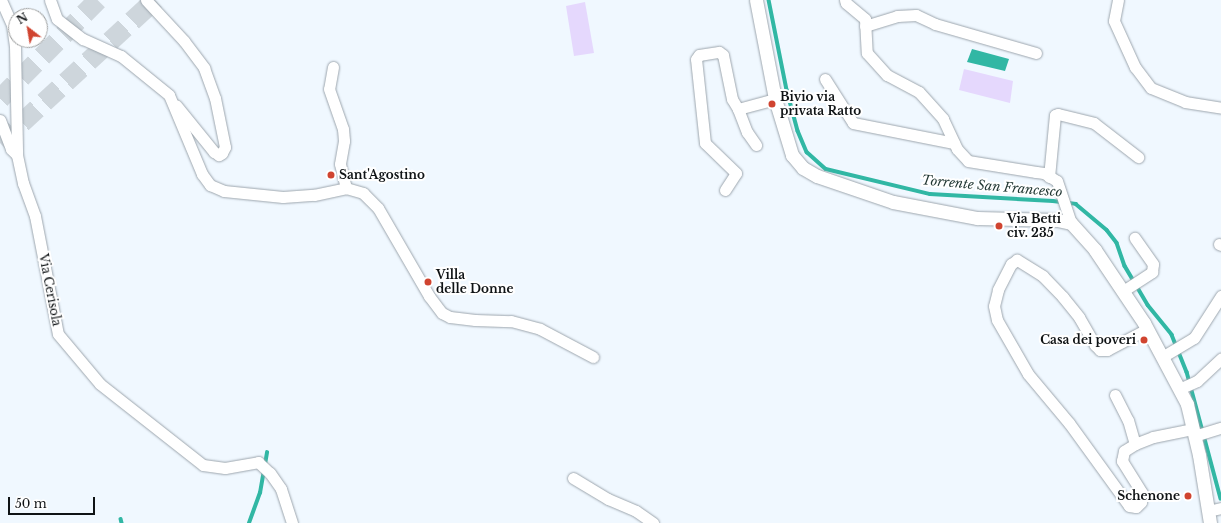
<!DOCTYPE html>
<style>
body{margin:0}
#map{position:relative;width:1221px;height:523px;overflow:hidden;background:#f0f8ff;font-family:"Libre Baskerville",serif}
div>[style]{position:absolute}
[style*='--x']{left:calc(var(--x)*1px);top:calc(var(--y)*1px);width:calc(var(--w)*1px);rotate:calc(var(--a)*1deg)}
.green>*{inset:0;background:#e5d8fd}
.water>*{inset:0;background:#31b7a4}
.stream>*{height:3.5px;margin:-1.75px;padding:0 1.75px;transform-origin:1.75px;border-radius:1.75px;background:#31b7a4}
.motorway-tunnel>*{height:20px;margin-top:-10px;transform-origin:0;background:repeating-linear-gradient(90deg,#ced6dc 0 20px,transparent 0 30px)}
.roads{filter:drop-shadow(0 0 1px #9da6ae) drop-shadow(0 0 1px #9da6ae)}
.minor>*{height:11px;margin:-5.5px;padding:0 5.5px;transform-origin:5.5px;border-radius:5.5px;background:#fff}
.tertiary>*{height:13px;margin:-6.5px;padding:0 6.5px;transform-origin:6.5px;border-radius:6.5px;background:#fff}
.dots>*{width:11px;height:11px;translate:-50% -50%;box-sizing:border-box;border:2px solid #fff;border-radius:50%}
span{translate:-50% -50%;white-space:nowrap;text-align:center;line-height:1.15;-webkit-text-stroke:4px #fff;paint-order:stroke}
.poi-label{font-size:12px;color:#0f1315;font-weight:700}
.left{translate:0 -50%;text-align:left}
.right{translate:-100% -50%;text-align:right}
.street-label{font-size:12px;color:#0f1315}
.water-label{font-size:13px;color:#1f3531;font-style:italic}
.north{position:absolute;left:8px;top:8px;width:40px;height:40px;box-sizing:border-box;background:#fff;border:1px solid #9fa1a1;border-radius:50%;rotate:329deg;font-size:11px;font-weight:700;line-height:16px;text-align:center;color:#0f1315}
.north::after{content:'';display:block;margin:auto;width:14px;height:18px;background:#d04430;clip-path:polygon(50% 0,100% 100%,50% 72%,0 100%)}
.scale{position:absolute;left:8px;top:497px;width:87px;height:18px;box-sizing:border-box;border:2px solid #0f1315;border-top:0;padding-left:5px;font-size:12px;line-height:14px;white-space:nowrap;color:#0f1315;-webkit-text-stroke:3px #fff;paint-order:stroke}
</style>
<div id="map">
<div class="green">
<div style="clip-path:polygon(585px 2px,594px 53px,574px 56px,566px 6px)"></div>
<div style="clip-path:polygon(964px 69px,1013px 81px,1010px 103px,959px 90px)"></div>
</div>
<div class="water">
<div style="clip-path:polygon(972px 49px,1009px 59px,1005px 71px,967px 62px)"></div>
</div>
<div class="stream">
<div style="--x:769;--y:0;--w:92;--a:78.7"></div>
<div style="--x:787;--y:90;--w:42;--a:75"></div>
<div style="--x:798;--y:131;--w:23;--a:67"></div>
<div style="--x:807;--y:152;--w:25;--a:42"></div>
<div style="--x:826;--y:169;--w:107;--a:13.5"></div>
<div style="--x:930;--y:194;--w:123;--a:3.3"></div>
<div style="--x:1053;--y:201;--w:23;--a:7"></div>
<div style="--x:1076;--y:204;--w:40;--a:40"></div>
<div style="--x:1107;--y:230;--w:16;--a:52"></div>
<div style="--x:1117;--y:243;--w:24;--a:71"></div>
<div style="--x:1125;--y:266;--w:45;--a:59.5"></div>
<div style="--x:1148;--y:305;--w:38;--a:51"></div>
<div style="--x:1172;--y:335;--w:40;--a:68"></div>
<div style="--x:1187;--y:372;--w:131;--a:75"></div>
<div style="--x:121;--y:519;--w:4;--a:76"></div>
<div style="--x:249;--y:523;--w:32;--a:-70"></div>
<div style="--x:260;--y:493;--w:41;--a:-80.1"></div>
</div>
<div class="motorway-tunnel">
<div style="--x:0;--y:99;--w:139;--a:-45.3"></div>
<div style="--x:0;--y:143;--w:211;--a:-42.7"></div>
</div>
<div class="roads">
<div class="minor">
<div style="--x:1;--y:0;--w:27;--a:66"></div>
<div style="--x:12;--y:25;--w:21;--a:82"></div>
<div style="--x:15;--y:46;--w:109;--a:88.9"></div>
<div style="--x:17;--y:155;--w:29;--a:78"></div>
<div style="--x:23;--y:183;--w:35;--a:70"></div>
<div style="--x:35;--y:216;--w:120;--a:79"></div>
<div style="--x:58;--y:334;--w:65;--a:50"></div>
<div style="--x:100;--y:384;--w:131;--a:38.2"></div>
<div style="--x:203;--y:465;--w:22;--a:8"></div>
<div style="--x:225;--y:468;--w:34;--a:-10"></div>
<div style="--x:258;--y:462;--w:16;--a:43"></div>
<div style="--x:270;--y:473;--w:19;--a:55"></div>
<div style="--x:281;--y:489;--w:36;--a:72"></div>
<div style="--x:50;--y:0;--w:20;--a:70"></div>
<div style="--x:57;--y:19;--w:33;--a:38"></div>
<div style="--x:83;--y:39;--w:42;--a:24.1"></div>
<div style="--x:121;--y:56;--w:62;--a:39.1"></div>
<div style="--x:169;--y:95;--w:86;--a:67.3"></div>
<div style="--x:202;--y:174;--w:14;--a:54"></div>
<div style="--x:210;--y:185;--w:15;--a:23"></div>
<div style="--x:224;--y:191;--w:59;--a:5.8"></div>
<div style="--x:283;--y:197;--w:31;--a:-4"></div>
<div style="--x:314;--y:195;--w:33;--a:-12"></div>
<div style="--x:146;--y:0;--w:56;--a:47.2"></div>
<div style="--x:184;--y:41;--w:34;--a:53"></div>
<div style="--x:204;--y:68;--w:32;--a:70"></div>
<div style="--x:215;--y:98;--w:50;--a:78.5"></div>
<div style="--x:225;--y:147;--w:7;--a:117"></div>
<div style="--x:222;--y:153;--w:4;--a:146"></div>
<div style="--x:219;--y:155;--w:6;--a:-149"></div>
<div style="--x:214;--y:152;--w:60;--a:-129"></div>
<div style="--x:845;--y:0;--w:3;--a:72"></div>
<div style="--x:846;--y:3;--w:25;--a:40"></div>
<div style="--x:865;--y:19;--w:34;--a:87"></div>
<div style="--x:867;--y:53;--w:30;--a:48"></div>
<div style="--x:887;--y:75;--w:36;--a:28"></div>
<div style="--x:919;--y:92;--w:36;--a:48"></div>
<div style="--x:943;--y:119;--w:33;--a:65"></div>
<div style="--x:957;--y:149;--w:16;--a:47"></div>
<div style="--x:968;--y:161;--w:69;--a:9.2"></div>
<div style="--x:1036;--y:172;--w:8;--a:7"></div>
<div style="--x:1044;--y:173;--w:15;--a:32"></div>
<div style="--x:1057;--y:181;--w:44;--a:71.6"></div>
<div style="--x:1118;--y:0;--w:21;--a:101"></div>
<div style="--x:1114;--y:21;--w:51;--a:65.5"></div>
<div style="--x:1135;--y:67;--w:26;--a:53"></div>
<div style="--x:1151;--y:88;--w:37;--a:22"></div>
<div style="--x:1185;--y:102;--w:36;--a:9"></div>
<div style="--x:865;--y:26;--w:34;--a:-17"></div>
<div style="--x:897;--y:16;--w:19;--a:-3"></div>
<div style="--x:916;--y:15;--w:21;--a:25"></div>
<div style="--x:935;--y:24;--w:105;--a:16"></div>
<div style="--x:333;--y:67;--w:22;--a:100"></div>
<div style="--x:329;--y:89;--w:42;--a:70.7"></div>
<div style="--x:343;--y:129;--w:12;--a:85"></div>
<div style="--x:344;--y:141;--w:23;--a:100"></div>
<div style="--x:340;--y:164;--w:25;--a:76"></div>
<div style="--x:346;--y:188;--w:18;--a:16"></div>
<div style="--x:363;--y:193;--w:21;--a:45"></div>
<div style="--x:378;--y:208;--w:102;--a:59.9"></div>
<div style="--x:429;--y:296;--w:21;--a:53"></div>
<div style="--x:442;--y:313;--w:9;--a:27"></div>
<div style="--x:450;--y:317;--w:25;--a:7"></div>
<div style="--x:475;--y:320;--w:36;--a:2"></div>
<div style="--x:511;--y:321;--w:30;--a:15"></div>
<div style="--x:540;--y:329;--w:60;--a:27.8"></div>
<div style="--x:825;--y:79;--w:52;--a:57.5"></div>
<div style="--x:853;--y:123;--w:103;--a:11.2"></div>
<div style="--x:738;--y:109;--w:25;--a:69"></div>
<div style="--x:747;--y:132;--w:16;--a:55"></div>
<div style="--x:0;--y:120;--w:31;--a:69"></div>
<div style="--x:11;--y:149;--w:8;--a:45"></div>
<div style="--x:1049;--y:177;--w:62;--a:-84.5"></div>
<div style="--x:1055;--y:115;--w:3;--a:-18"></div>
<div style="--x:1058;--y:114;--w:37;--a:14"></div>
<div style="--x:1094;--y:123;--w:56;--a:37.7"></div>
<div style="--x:725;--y:190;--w:20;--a:-57"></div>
<div style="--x:736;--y:173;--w:43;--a:-135.9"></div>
<div style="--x:705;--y:143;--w:84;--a:-96.1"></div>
<div style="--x:696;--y:59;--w:5;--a:-53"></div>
<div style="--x:699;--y:55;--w:20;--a:-9"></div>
<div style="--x:719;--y:52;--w:5;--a:37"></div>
<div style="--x:723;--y:55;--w:45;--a:78.4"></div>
<div style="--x:732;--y:99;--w:12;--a:59"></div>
<div style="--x:738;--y:109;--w:38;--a:-15"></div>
<div style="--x:1219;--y:244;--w:2;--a:27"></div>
<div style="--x:1123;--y:291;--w:35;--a:-33"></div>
<div style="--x:1152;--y:272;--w:8;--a:-83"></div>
<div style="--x:1153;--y:264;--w:32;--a:-125"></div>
<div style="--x:1147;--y:329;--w:45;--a:152.3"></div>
<div style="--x:1107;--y:350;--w:7;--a:180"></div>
<div style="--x:1100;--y:350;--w:7;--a:-135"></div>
<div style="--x:1095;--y:345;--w:32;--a:-120"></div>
<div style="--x:1079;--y:317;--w:26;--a:-129"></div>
<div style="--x:1063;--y:297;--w:29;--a:-134"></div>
<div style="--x:1043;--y:276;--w:31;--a:-148"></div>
<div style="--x:1017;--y:260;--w:7;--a:146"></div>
<div style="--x:1011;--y:264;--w:29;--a:117"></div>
<div style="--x:998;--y:290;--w:16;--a:104"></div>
<div style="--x:994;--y:306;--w:14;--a:78"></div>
<div style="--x:997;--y:320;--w:62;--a:60.1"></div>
<div style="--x:1028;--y:374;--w:64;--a:50.1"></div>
<div style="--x:1069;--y:423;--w:102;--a:54.1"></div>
<div style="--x:1129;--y:506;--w:7;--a:8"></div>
<div style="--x:1136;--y:507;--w:7;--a:-45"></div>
<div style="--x:1141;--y:502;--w:9;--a:-84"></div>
<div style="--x:1142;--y:493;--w:38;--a:-122"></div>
<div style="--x:1122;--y:461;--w:10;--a:-79"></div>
<div style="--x:1124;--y:451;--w:13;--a:-32"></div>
<div style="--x:1135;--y:444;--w:19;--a:-21"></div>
<div style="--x:1153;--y:437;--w:41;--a:-11.3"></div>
<div style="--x:1162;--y:357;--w:37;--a:-31"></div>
<div style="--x:1194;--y:338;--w:50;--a:-57.3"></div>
<div style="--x:1179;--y:389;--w:20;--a:-24"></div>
<div style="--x:1197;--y:381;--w:33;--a:-43"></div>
<div style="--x:1115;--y:395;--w:28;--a:63"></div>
<div style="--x:1128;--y:420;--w:25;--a:74"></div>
<div style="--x:1194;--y:436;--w:28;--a:-17"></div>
<div style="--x:573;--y:478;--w:41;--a:31"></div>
<div style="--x:608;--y:499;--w:30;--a:23"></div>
<div style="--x:636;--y:511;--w:21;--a:35"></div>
<div style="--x:1208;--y:511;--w:13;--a:-13"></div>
</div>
<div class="tertiary">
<div style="--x:756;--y:0;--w:101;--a:79.1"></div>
<div style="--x:775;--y:99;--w:59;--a:73.1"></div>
<div style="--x:792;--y:155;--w:17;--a:50"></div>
<div style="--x:803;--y:168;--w:16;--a:30"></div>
<div style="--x:817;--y:176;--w:80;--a:18.9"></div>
<div style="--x:893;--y:202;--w:86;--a:10.8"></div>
<div style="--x:977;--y:218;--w:80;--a:1.4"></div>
<div style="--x:1057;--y:220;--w:14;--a:12"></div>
<div style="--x:1071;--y:223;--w:36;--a:48"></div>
<div style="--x:1095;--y:250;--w:88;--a:56.1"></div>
<div style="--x:1144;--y:323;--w:92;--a:62"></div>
<div style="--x:1187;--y:404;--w:52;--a:76.8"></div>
<div style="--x:1199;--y:455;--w:69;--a:80.8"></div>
</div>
</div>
<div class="dots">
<div style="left:772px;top:104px;background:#d04430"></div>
<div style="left:331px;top:175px;background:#d04430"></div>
<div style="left:999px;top:226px;background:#d04430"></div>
<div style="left:428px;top:282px;background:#d04430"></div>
<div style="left:1144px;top:340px;background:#d04430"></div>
<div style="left:1188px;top:496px;background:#d04430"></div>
</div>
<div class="poi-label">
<span class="left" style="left:780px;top:104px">Bivio via<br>privata Ratto</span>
<span class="left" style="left:339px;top:175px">Sant'Agostino</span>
<span class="left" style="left:1007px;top:226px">Via Betti<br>civ. 235</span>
<span class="left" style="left:436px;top:282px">Villa<br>delle Donne</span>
<span class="right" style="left:1136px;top:340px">Casa dei poveri</span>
<span class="right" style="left:1180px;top:496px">Schenone</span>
</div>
<div class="street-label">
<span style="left:50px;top:290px;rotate:79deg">Via Cerisola</span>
</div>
<div class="water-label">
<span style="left:992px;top:187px;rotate:5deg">Torrente San Francesco</span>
</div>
<div class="north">N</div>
<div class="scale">50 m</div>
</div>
